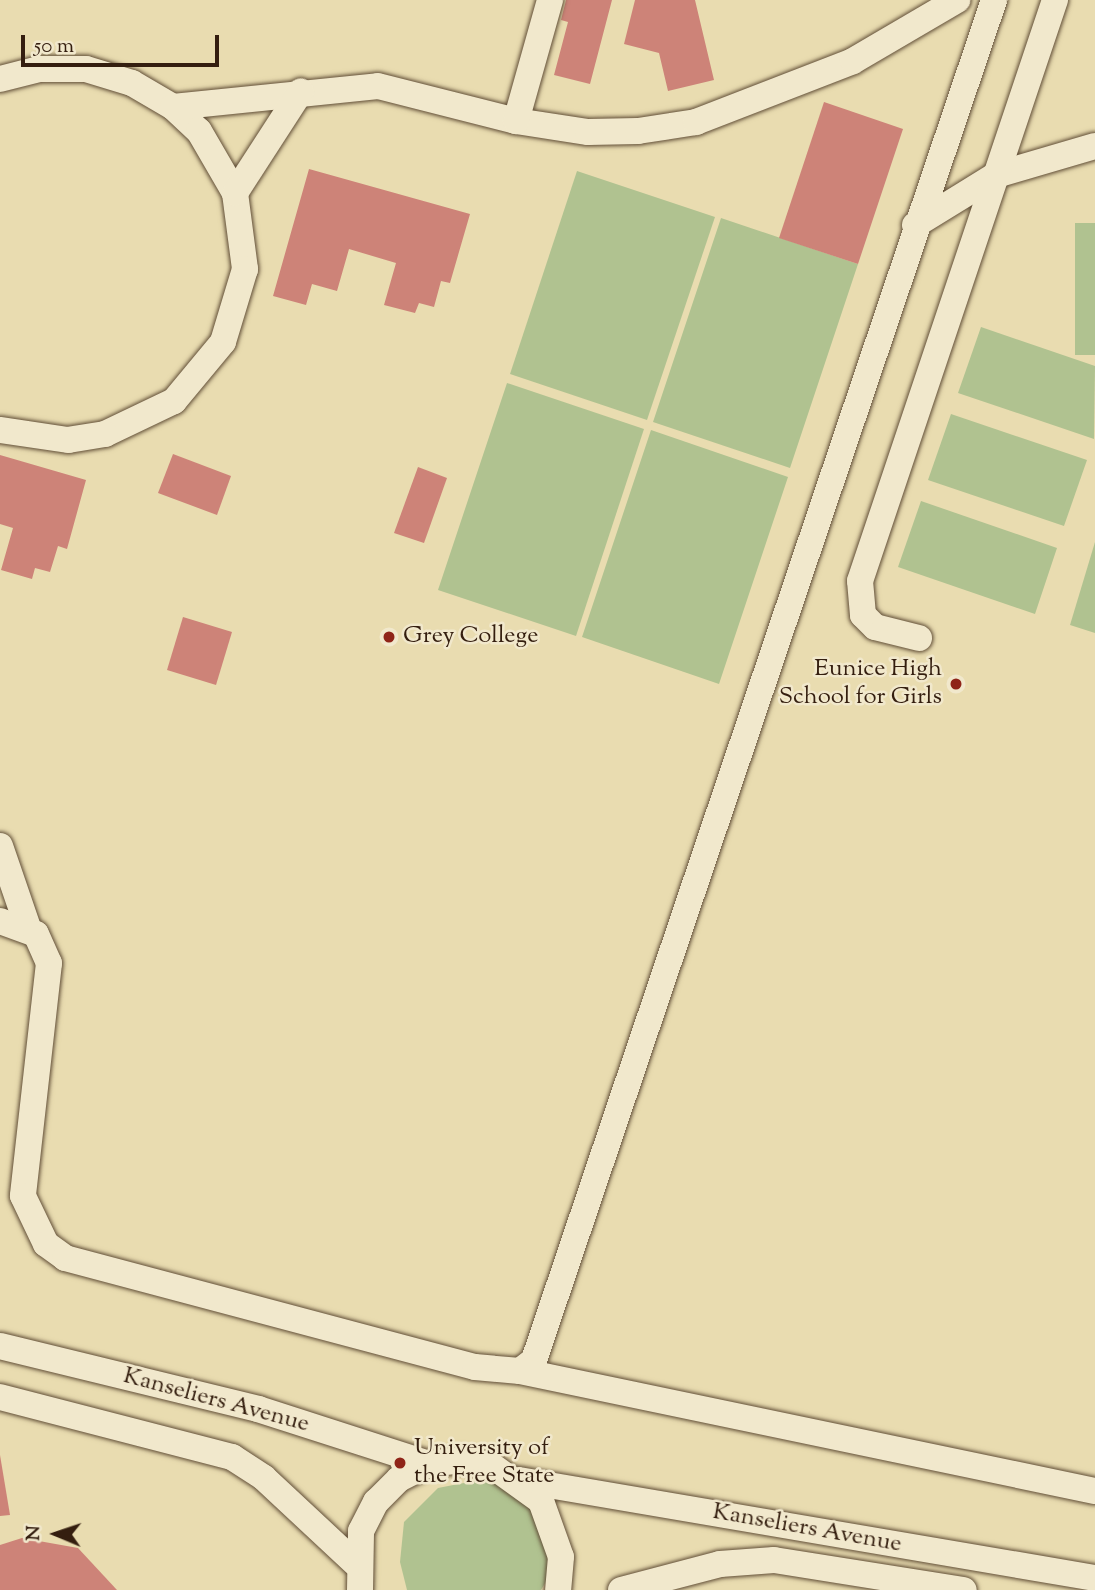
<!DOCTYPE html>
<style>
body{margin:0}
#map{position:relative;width:1095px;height:1590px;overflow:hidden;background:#e9dcb0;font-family:"Sorts Mill Goudy",serif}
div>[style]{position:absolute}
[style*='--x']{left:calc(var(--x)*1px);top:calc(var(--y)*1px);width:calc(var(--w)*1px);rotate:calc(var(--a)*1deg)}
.green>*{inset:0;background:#b0c290}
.building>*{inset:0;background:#cd8378}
.roads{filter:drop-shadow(0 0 2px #614e37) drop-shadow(0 0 2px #614e37)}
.minor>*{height:26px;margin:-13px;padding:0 13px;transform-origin:13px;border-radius:13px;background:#f1e8cc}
.dots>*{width:19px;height:19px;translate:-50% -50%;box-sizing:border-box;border:4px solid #f1e8cc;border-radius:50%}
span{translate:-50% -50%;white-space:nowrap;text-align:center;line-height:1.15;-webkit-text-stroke:5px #f1e8cc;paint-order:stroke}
.poi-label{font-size:24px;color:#341e0f}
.left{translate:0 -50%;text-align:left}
.right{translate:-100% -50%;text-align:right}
.street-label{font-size:24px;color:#341e0f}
.north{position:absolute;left:21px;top:1499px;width:70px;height:70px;-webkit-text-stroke:5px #f1e8cc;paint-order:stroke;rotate:272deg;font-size:19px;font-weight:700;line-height:28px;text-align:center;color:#341e0f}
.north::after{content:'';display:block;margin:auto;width:24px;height:32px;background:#341e0f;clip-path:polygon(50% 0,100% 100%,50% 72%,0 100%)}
.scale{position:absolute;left:21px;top:35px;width:198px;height:32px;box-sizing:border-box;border:4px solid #341e0f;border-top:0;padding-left:9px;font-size:21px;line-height:24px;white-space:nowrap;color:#341e0f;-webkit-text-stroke:5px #f1e8cc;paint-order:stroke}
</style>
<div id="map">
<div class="green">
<div style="clip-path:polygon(577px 171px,715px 217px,647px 420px,510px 374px)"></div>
<div style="clip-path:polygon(721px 218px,858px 264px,790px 468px,653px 422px)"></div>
<div style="clip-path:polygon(1075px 223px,1095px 223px,1095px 355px,1075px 355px)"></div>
<div style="clip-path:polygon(981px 327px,1095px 366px,1094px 439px,958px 393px)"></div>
<div style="clip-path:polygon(507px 383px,644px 429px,576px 636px,438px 590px)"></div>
<div style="clip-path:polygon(951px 414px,1087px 460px,1064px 526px,928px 480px)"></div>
<div style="clip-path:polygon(651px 430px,788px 477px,719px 684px,582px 637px)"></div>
<div style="clip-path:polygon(921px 501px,1057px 548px,1035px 614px,898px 567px)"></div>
<div style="clip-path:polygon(1095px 542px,1095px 633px,1070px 625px)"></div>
<div style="clip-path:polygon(484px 1479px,527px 1491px,547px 1524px,551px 1573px,541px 1590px,407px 1590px,400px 1562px,404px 1522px,438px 1488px)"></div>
</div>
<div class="building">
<div style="clip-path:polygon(566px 0,612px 0,590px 84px,554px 75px,568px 22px,561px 20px)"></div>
<div style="clip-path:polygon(635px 0,695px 0,714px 80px,668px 91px,659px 53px,624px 44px)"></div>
<div style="clip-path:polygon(824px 102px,903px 129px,858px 264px,779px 238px)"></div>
<div style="clip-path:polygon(309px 169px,470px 214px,450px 283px,441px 281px,434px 307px,419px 303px,415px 313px,384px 305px,396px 263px,349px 249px,337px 291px,312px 284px,306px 305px,273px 296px)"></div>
<div style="clip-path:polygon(173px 454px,231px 476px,217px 515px,158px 493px)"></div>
<div style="clip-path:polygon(0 455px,86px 480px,67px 549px,58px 546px,50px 572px,35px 568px,32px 579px,1px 570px,13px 528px,0 524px)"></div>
<div style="clip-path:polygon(418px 467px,447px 478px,424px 543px,394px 533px)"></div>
<div style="clip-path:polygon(183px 617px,232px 632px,216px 685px,167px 670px)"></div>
<div style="clip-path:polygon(0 1455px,10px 1515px,0 1516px)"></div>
<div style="clip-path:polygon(22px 1538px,78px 1548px,117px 1590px,0 1590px,0 1545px)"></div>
</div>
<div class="roads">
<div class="minor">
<div style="--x:0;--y:79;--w:40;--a:-14.4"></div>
<div style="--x:39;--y:69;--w:47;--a:0"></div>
<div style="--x:86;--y:69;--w:48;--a:16.9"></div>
<div style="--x:132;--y:83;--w:48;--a:30.3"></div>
<div style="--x:173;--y:107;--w:35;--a:43"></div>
<div style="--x:199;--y:131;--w:72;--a:59.9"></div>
<div style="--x:235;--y:193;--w:77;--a:82.5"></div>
<div style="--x:245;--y:269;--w:76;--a:106.8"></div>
<div style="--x:223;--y:342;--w:77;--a:129.7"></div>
<div style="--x:174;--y:401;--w:76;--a:154.4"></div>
<div style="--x:105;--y:434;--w:37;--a:171"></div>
<div style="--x:68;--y:440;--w:69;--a:-171.6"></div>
<div style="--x:173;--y:107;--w:206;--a:-5.8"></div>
<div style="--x:378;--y:86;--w:142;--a:14.2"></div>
<div style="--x:516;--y:121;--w:73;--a:8.7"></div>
<div style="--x:588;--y:132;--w:50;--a:-1.1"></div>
<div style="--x:638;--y:131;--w:59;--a:-8.8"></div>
<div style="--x:696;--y:122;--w:168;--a:-21.2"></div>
<div style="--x:853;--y:61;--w:121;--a:-30.4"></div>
<div style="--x:516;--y:121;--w:126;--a:-74.3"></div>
<div style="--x:235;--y:193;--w:121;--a:-57.1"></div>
<div style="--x:915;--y:225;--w:95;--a:-31.7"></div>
<div style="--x:996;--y:175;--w:103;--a:-16.3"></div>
<div style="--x:919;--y:638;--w:45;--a:-166"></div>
<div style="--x:875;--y:627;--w:17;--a:-135"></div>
<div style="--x:863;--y:615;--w:34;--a:-95"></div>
<div style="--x:860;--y:581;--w:613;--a:-71.45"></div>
<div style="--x:0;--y:846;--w:87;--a:71.1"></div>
<div style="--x:0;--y:921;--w:38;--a:20"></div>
<div style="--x:36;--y:934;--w:32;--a:66"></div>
<div style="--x:49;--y:963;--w:234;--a:96.4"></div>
<div style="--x:23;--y:1196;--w:53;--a:64.4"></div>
<div style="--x:46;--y:1244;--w:24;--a:36"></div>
<div style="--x:65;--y:1258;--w:424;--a:14.9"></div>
<div style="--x:475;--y:1367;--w:45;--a:5.1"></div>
<div style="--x:520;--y:1371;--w:18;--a:-38"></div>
<div style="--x:534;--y:1360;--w:1436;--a:-71.31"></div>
<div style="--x:0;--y:1346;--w:266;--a:13.7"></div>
<div style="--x:258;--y:1409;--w:180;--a:17.8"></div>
<div style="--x:520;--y:1371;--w:587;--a:11.79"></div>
<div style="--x:0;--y:1397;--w:240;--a:14.5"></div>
<div style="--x:232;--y:1457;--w:38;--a:33"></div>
<div style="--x:264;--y:1478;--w:125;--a:43"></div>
<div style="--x:519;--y:1480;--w:584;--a:9.66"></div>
<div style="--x:360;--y:1590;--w:59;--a:-89"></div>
<div style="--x:361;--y:1531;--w:33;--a:-63"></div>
<div style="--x:376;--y:1502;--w:33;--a:-45"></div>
<div style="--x:399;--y:1479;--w:34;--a:-27"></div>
<div style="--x:429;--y:1464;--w:31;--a:-7"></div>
<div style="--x:460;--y:1460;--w:31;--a:9"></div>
<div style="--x:491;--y:1465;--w:62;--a:35.8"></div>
<div style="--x:541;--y:1501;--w:59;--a:70.3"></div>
<div style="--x:561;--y:1557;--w:33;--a:95"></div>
<div style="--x:621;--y:1590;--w:102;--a:-14.7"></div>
<div style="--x:720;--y:1564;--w:54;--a:-4.2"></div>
<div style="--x:774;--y:1560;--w:192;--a:9"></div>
</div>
</div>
<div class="dots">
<div style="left:389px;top:637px;background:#8f2418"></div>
<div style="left:956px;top:684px;background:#8f2418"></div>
<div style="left:400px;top:1463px;background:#8f2418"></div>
</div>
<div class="poi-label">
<span class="left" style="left:403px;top:637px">Grey College</span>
<span class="right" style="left:942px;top:684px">Eunice High<br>School for Girls</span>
<span class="left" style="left:414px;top:1463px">University of<br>the Free State</span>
</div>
<div class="street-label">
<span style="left:216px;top:1401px;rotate:15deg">Kanseliers Avenue</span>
<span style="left:807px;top:1529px;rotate:10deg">Kanseliers Avenue</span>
</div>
<div class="north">N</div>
<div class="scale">50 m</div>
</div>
